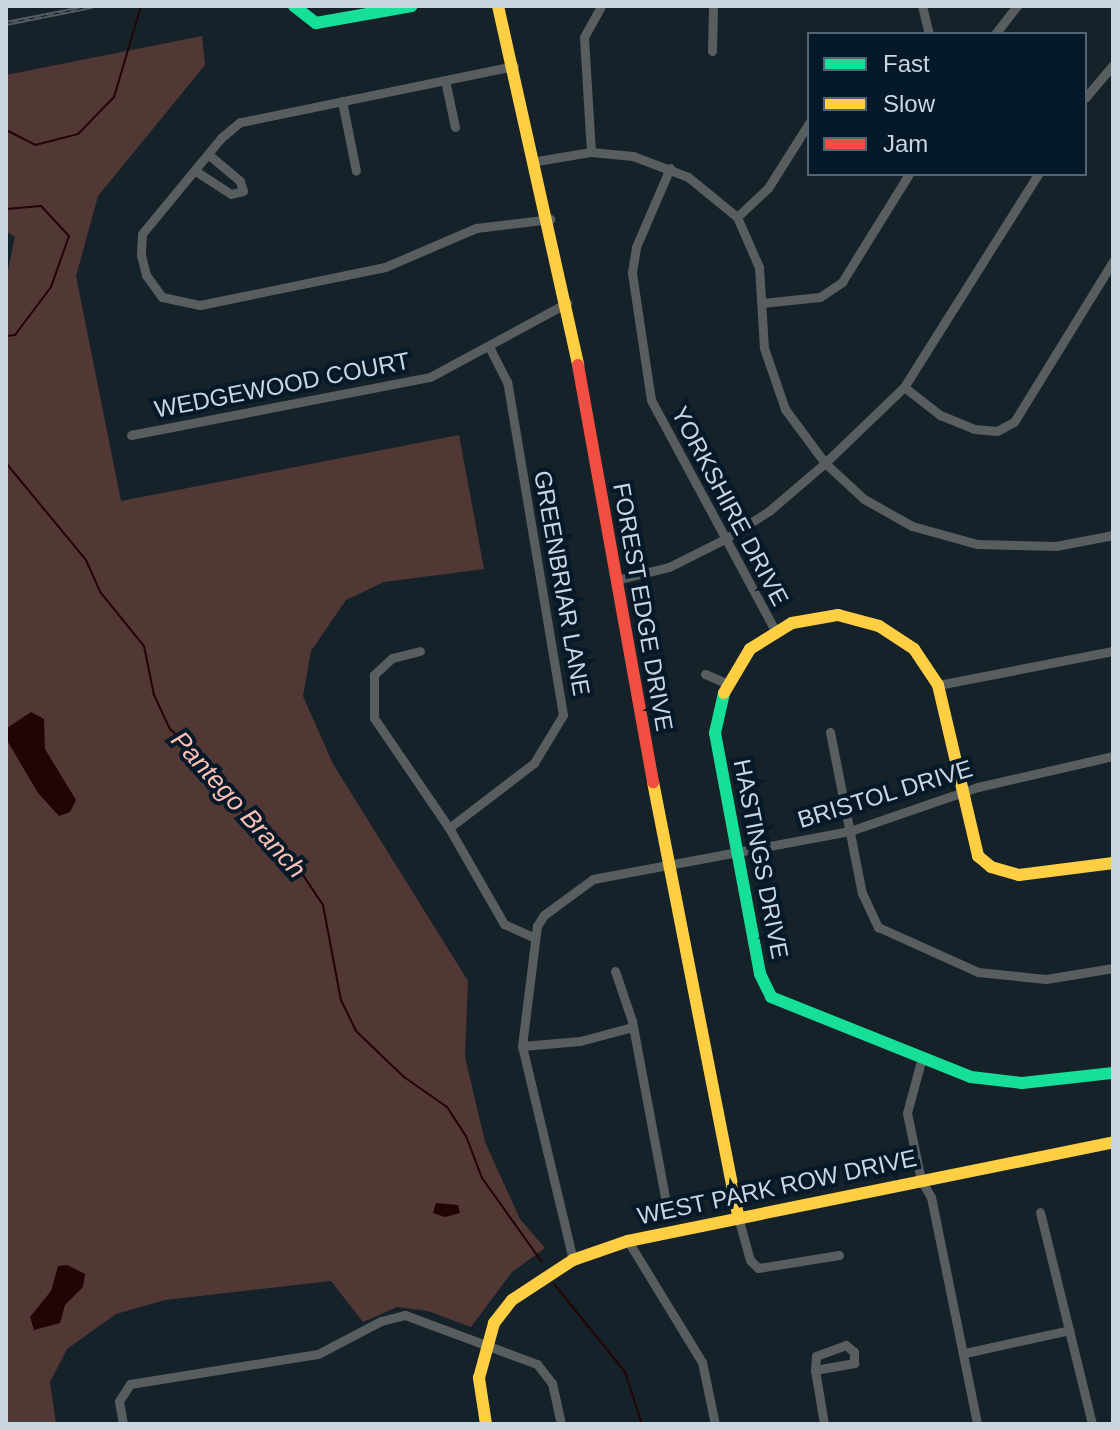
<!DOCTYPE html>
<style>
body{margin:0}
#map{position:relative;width:1119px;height:1430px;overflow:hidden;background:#16222a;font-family:Helvetica,sans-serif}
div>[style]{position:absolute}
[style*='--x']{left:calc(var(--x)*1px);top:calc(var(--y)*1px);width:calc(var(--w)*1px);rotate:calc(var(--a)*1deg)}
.green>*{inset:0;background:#523834}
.water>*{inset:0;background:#220404}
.stream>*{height:2px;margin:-1px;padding:0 1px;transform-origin:1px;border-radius:1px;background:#220404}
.street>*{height:9px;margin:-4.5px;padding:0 4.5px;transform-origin:4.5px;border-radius:4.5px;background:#585d60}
.fast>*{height:12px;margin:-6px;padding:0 6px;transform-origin:6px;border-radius:6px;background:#16e098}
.slow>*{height:12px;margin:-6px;padding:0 6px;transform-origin:6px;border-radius:6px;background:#ffcf43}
.jam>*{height:12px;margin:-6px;padding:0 6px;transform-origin:6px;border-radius:6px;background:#f24e42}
.rail>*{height:5px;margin-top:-2.5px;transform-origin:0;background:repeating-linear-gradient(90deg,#051928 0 6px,#555c61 0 12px);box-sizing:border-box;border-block:2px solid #555c61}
span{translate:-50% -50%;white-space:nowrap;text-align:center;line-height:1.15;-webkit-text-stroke:8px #051928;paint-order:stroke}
.street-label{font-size:24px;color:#c9d6e0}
.water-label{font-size:26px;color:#fec0b4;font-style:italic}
.frame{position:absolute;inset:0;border:8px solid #c9d6e0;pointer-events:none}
.legend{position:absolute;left:807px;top:32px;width:280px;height:144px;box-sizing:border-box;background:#051928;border:2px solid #536572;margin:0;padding:10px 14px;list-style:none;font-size:24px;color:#c9d6e0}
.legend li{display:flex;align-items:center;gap:16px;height:40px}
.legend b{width:40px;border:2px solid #536572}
</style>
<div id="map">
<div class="green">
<div style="clip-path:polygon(202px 36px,205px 65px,98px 196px,76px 276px,121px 501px,459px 435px,484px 569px,384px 582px,346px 600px,311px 651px,303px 696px,333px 764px,468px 981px,465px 1057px,485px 1142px,520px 1219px,545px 1248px,512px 1272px,471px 1327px,428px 1311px,397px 1307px,363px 1322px,331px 1281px,165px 1300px,116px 1314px,67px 1349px,50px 1382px,56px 1424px,6px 1424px,6px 279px,15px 237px,6px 231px,6px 75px)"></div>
</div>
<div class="water">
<div style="clip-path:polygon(31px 712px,44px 719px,45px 749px,76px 800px,70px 812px,59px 816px,38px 793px,8px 742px,7px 728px)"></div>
<div style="clip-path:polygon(436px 1203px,458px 1205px,460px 1213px,445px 1217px,433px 1213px)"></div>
<div style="clip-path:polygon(67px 1265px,85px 1274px,83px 1287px,65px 1305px,60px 1323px,34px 1330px,30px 1317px,51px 1291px,58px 1266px)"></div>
</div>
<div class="stream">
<div style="--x:6;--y:130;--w:33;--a:27"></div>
<div style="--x:35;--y:145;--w:44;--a:-14.3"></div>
<div style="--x:78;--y:134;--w:52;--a:-45.8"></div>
<div style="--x:114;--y:97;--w:95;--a:-73.5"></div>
<div style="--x:6;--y:209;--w:35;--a:-5"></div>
<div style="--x:41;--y:206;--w:41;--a:47"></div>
<div style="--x:69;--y:236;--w:54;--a:109.4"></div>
<div style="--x:51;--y:287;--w:60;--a:126.9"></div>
<div style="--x:15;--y:335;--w:9;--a:174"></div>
<div style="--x:6;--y:463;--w:126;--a:50.5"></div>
<div style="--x:86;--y:560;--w:36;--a:66"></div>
<div style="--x:101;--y:593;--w:68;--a:50.9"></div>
<div style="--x:144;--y:646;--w:50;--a:78.5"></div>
<div style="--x:154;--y:695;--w:38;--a:65"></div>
<div style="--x:170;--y:729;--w:45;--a:43.2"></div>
<div style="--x:203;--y:760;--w:88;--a:52"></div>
<div style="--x:257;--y:829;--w:37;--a:36"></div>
<div style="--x:287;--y:851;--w:65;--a:56.3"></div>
<div style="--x:323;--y:905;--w:97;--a:79.3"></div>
<div style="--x:341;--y:1000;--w:34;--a:64"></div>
<div style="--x:356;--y:1031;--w:66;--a:43.8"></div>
<div style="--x:404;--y:1077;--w:52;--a:34.9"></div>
<div style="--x:447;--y:1107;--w:35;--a:57"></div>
<div style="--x:466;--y:1136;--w:45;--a:69.1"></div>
<div style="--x:482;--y:1178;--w:103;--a:54.5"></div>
<div style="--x:554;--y:1284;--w:113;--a:51.1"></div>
<div style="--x:625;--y:1372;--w:55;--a:71.9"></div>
</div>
<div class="street">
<div style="--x:922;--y:6;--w:29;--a:76"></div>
<div style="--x:995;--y:34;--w:36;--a:-52"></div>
<div style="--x:712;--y:51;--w:45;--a:-88.7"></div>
<div style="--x:514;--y:66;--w:280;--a:168.4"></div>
<div style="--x:240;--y:122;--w:25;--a:140"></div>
<div style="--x:221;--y:138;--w:124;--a:129.5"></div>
<div style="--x:142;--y:234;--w:21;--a:93"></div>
<div style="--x:141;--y:255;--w:21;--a:76"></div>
<div style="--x:146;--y:275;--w:27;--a:54"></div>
<div style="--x:162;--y:297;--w:39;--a:12"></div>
<div style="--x:200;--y:305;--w:189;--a:-11.6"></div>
<div style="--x:385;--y:267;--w:99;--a:-23.2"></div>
<div style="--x:476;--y:228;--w:75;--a:-6.9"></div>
<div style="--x:445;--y:80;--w:48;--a:78"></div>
<div style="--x:1085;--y:98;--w:43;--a:-49.7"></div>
<div style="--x:342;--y:101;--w:71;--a:78.7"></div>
<div style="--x:591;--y:152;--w:115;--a:-93.5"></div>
<div style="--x:584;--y:37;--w:35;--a:-61"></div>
<div style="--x:537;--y:161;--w:55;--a:-9.5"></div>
<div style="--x:591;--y:152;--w:42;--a:5.4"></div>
<div style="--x:633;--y:156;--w:59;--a:20.9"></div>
<div style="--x:688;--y:177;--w:63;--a:39.2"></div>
<div style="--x:737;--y:217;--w:55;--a:66.3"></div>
<div style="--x:759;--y:267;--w:81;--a:86.5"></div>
<div style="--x:764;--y:348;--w:65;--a:71"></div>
<div style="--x:785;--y:409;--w:67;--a:53.5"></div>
<div style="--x:825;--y:463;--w:53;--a:42.7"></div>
<div style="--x:864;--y:499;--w:55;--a:29.4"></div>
<div style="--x:912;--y:526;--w:67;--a:15.5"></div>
<div style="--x:977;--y:544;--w:79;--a:1.5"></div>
<div style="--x:1056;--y:546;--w:58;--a:-10.9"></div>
<div style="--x:670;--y:168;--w:86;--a:113.3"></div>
<div style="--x:636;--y:247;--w:26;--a:99"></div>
<div style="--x:632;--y:273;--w:128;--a:81.5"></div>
<div style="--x:651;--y:400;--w:261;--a:61.7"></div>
<div style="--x:197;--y:172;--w:40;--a:32.9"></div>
<div style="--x:231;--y:194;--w:12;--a:-14"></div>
<div style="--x:243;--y:191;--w:10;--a:-107"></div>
<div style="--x:240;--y:181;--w:40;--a:-140"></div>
<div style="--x:737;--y:217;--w:42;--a:-43.1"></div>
<div style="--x:768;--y:188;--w:77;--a:-57.8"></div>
<div style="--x:762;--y:303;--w:58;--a:-5.9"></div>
<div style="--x:820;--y:297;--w:27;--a:-34"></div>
<div style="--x:842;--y:282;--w:127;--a:-58.2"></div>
<div style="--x:904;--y:387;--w:46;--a:37.9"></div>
<div style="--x:940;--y:415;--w:37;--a:22"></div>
<div style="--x:974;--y:429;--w:23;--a:5"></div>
<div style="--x:997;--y:431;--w:19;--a:-28"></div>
<div style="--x:1014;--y:422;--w:189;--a:-58.4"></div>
<div style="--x:131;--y:435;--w:305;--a:-11"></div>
<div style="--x:430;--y:377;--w:156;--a:-28.4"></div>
<div style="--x:616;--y:580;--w:55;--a:-13.8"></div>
<div style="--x:669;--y:567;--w:63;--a:-26.6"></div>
<div style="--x:725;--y:539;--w:52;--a:-32.5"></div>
<div style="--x:769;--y:511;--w:74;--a:-40.6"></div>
<div style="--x:825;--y:463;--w:110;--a:-43.9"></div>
<div style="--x:904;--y:387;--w:252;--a:-57.8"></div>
<div style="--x:420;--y:651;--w:29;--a:166"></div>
<div style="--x:392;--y:658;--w:25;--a:137"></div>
<div style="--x:374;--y:675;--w:43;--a:90"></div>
<div style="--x:374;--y:718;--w:133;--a:55.7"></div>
<div style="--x:449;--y:828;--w:111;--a:60.2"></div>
<div style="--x:504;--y:924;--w:34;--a:24"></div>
<div style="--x:705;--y:674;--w:23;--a:23"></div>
<div style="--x:938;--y:685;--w:178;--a:-11"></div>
<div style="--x:830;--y:732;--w:164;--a:78.8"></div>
<div style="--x:862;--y:893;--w:38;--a:65"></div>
<div style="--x:878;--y:927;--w:110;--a:24.2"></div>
<div style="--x:978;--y:972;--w:68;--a:5.9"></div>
<div style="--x:1046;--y:979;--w:68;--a:-9.3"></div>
<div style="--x:449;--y:828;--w:107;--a:-37.4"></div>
<div style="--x:534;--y:763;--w:56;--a:-58.9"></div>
<div style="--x:563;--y:715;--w:338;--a:-99.5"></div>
<div style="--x:507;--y:382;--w:39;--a:-117"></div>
<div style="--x:615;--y:971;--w:53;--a:71.2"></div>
<div style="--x:632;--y:1021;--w:180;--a:79.4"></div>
<div style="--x:522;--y:1046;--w:58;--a:-4.9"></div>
<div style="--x:580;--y:1041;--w:55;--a:-14.8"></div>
<div style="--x:921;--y:1061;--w:54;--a:105.1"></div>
<div style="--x:907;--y:1113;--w:68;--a:78.2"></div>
<div style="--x:921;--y:1180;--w:20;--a:60"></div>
<div style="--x:931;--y:1197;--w:232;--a:78.5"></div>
<div style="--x:1040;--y:1212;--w:218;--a:76.2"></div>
<div style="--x:738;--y:1217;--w:45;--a:74.4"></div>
<div style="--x:750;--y:1260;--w:11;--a:45"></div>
<div style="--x:758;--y:1268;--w:82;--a:-9.1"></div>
<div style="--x:628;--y:1241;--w:142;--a:58.6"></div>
<div style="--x:702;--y:1362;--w:63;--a:78.2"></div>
<div style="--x:573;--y:1260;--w:220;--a:-103.4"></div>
<div style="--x:522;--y:1046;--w:121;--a:-82.9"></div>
<div style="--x:537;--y:926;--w:13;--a:-58"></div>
<div style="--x:544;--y:915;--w:61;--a:-36.3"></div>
<div style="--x:593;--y:879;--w:261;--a:-10.6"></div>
<div style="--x:850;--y:831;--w:135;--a:-19"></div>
<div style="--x:978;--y:787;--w:139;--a:-12.9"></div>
<div style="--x:965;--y:1353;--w:107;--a:-12.4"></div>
<div style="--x:815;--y:1370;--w:40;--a:-10"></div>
<div style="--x:854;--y:1363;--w:11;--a:-90"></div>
<div style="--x:854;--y:1352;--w:11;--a:-139"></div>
<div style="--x:846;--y:1345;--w:32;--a:160"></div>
<div style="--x:816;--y:1356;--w:14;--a:94"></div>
<div style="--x:815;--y:1370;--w:55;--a:80.5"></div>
<div style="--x:123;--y:1424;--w:23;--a:-100"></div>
<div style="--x:119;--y:1401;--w:20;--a:-57"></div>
<div style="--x:130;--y:1384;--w:190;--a:-9.1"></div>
<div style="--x:318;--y:1354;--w:71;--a:-27.6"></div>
<div style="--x:381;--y:1321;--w:25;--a:-14"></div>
<div style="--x:405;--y:1315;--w:141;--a:20.4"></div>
<div style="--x:537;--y:1364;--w:24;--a:52"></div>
<div style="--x:552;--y:1383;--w:42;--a:77.6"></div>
</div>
<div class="fast">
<div style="--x:294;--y:6;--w:28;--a:38"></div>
<div style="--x:316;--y:23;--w:97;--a:-10"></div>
<div style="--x:724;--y:693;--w:41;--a:102.7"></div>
<div style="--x:715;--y:733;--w:245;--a:79.4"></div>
<div style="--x:760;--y:974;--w:25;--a:64"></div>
<div style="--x:771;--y:997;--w:215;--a:21.8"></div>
<div style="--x:971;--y:1077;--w:51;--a:6.7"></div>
<div style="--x:1022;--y:1083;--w:92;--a:-6.3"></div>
</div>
<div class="slow">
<div style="--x:498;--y:6;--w:368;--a:77.4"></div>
<div style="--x:724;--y:693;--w:51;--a:-59.4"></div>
<div style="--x:750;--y:649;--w:49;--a:-31.8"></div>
<div style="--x:792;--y:623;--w:47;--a:-9.9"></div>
<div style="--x:838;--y:615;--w:42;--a:15"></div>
<div style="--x:879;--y:626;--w:42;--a:33.3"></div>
<div style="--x:914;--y:649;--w:43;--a:56.3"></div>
<div style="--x:938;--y:685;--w:176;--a:76.8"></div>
<div style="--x:978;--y:856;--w:17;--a:40"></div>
<div style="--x:991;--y:867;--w:29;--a:16"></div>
<div style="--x:1019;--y:875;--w:95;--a:-7.3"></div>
<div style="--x:653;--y:782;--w:443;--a:78.9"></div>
<div style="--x:486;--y:1424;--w:47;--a:-98.7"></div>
<div style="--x:479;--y:1378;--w:57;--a:-74.7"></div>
<div style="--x:494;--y:1323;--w:29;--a:-52"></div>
<div style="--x:512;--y:1300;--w:73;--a:-33.3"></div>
<div style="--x:573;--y:1260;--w:58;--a:-19.1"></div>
<div style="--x:628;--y:1241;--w:495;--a:-11.5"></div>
</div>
<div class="jam">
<div style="--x:578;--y:365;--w:424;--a:79.8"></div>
</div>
<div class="rail">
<div style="--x:6;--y:23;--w:88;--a:-11.2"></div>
</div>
<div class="street-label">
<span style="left:282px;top:385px;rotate:-11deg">WEDGEWOOD COURT</span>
<span style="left:730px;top:506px;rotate:62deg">YORKSHIRE DRIVE</span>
<span style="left:562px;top:583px;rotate:80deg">GREENBRIAR LANE</span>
<span style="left:643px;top:607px;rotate:80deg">FOREST EDGE DRIVE</span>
<span style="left:885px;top:794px;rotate:-17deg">BRISTOL DRIVE</span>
<span style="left:761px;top:859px;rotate:79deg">HASTINGS DRIVE</span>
<span style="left:777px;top:1187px;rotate:-12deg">WEST PARK ROW DRIVE</span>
</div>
<div class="water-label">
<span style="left:238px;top:805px;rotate:48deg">Pantego Branch</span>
</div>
<div class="frame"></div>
<ul class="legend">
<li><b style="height:10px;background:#16e098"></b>Fast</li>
<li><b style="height:10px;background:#ffcf43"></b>Slow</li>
<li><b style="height:10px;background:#f24e42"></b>Jam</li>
</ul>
</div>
